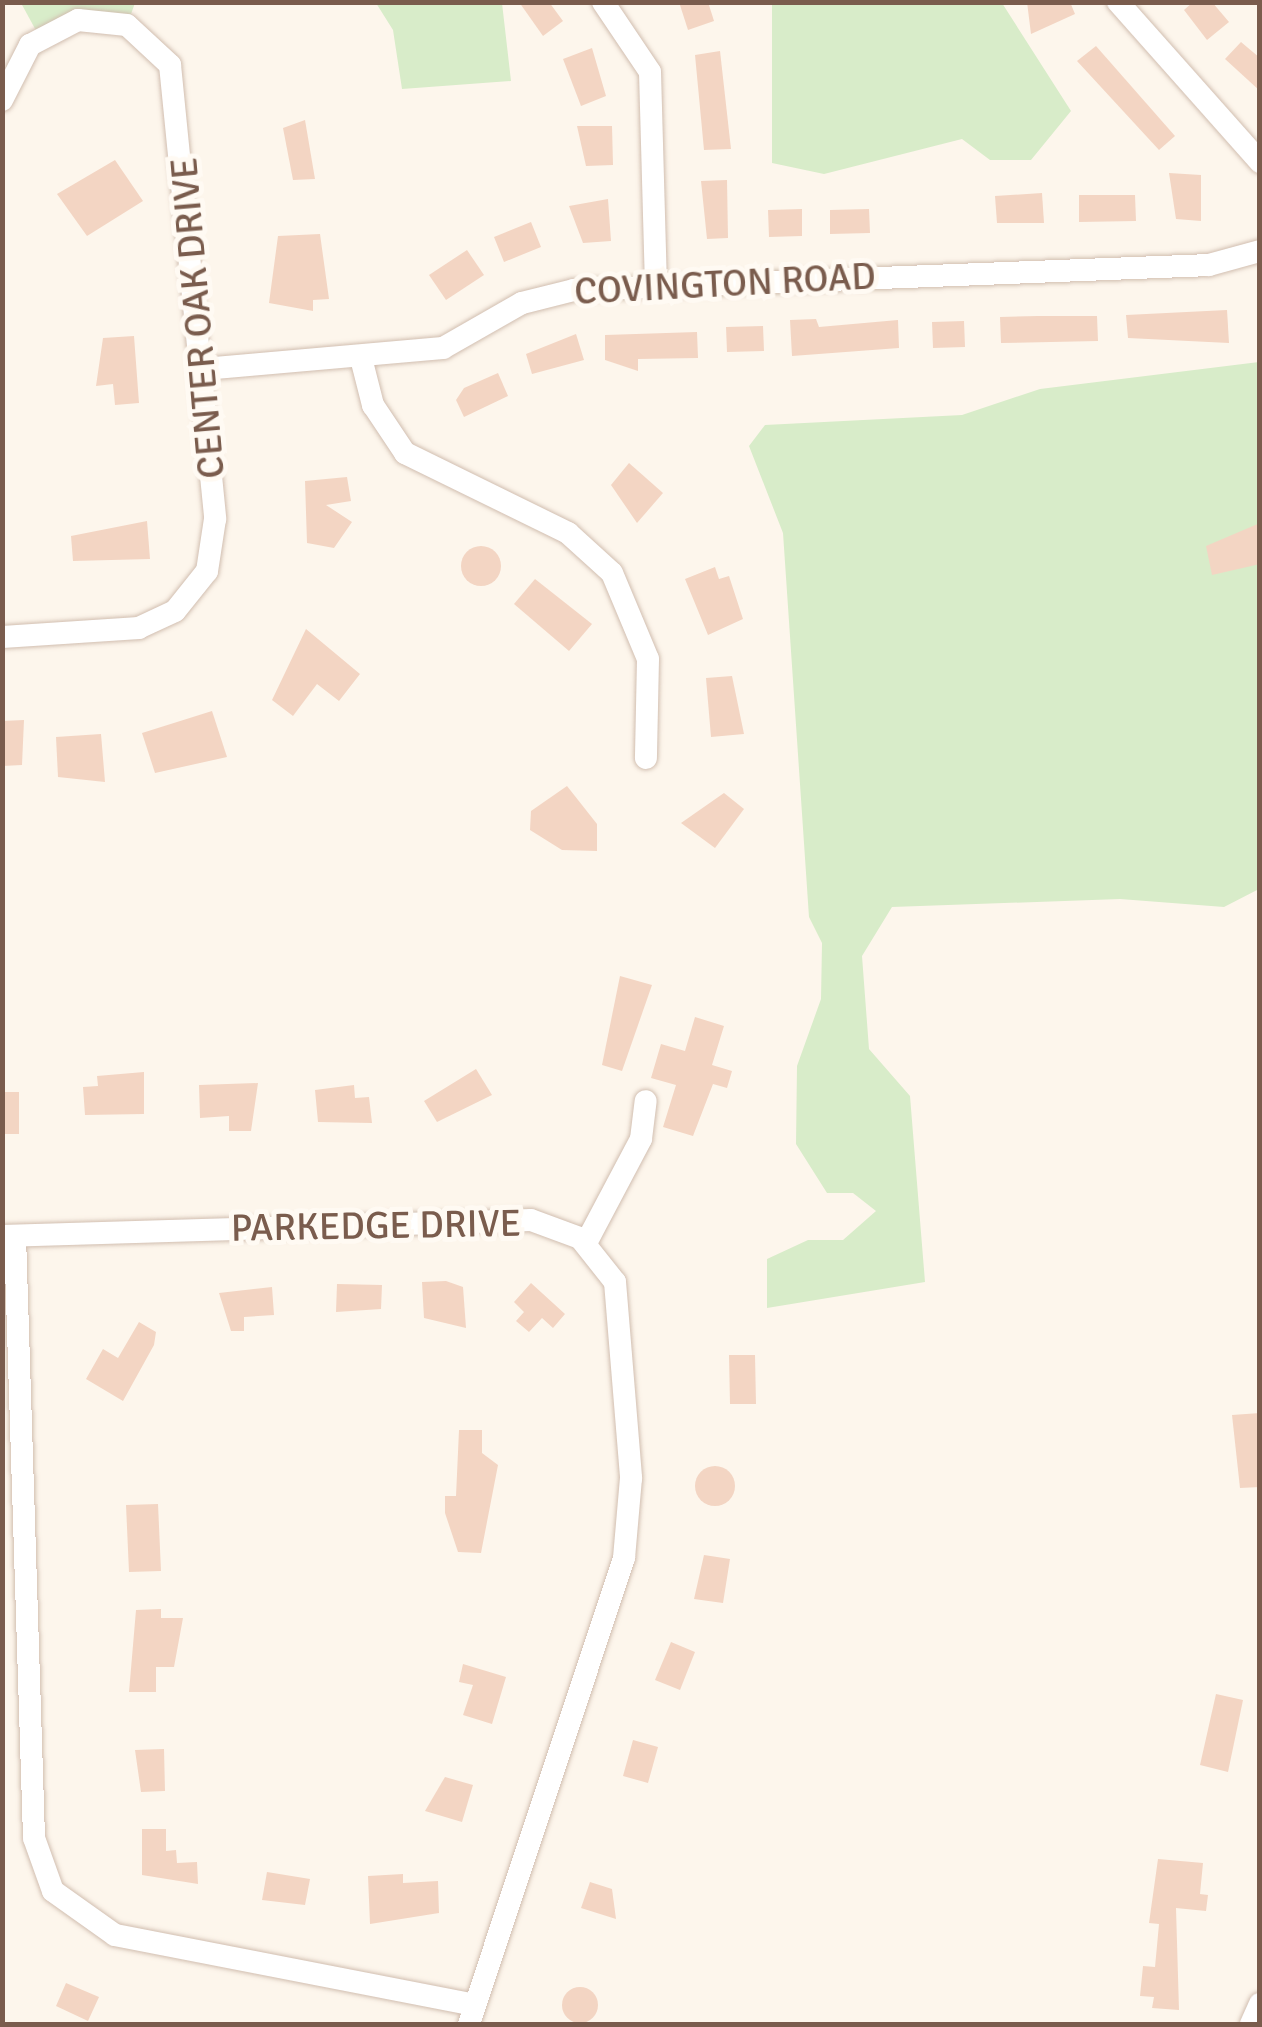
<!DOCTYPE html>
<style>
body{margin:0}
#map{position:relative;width:1262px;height:2027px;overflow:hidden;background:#fdf6ec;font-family:Signika,sans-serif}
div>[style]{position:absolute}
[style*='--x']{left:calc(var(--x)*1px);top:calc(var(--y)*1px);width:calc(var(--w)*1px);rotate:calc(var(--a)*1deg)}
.green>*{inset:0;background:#d8ecc9}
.building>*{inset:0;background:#f3d5c3}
.round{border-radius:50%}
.roads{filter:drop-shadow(0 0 2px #d1beb0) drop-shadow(0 0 2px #d1beb0)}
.minor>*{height:22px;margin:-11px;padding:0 11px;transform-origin:11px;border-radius:11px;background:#fff}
span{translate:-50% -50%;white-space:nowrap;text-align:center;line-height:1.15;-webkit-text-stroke:10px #fffaf3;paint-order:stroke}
.street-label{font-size:38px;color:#7a5c4d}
.frame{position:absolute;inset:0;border:5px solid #7a5c4d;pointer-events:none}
</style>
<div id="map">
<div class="green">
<div style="clip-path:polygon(21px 3px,135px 3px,127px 25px,39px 36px)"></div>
<div style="clip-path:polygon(376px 3px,502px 3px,511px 81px,402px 89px,393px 30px)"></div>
<div style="clip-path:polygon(772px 3px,1002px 3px,1071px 111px,1031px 160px,990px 160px,962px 139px,824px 174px,772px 163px)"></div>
<div style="clip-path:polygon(1259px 362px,1259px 889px,1224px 907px,1120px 899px,892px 907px,862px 956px,869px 1049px,910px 1096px,925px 1282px,767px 1308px,767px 1259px,808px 1240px,843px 1240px,876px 1211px,853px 1193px,827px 1193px,796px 1144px,797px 1066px,821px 999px,822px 943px,809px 917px,783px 533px,749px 446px,765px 425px,962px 415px,1040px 389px)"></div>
</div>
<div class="building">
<div style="clip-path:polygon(519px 2px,549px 2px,563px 21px,543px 36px)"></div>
<div style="clip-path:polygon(679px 2px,708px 2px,714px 21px,688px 30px)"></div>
<div style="clip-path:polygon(1027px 2px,1070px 2px,1075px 14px,1031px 34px)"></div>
<div style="clip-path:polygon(1193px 2px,1212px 2px,1229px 22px,1207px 40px,1184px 10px)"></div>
<div style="clip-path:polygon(1241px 42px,1260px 58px,1260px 91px,1225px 59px)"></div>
<div style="clip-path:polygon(1096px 46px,1175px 136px,1159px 150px,1077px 61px)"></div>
<div style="clip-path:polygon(592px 48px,606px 96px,581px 106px,563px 59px)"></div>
<div style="clip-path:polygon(720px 51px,731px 149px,704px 150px,695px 55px)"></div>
<div style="clip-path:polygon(305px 120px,315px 179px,293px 180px,283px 128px)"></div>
<div style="clip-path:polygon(577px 126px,612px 126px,613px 165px,586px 166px)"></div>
<div style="clip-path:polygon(115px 160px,143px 201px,87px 236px,57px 194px)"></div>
<div style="clip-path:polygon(1169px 173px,1201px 175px,1201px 221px,1176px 219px)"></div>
<div style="clip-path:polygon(727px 180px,728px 238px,707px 239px,701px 181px)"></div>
<div style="clip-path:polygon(1042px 193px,1044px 223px,997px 223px,995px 196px)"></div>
<div style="clip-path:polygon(1079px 195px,1135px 195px,1136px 221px,1079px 222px)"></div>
<div style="clip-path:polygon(608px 199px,611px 241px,583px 243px,569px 206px)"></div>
<div style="clip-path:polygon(802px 209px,802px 236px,769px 237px,768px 210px)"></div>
<div style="clip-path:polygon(869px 209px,870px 233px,830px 234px,830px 210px)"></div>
<div style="clip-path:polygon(531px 222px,541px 247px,504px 262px,494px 237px)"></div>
<div style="clip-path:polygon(320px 234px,329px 299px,313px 300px,313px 311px,269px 303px,278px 236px)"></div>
<div style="clip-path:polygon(467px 250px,484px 275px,446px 300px,429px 275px)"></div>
<div style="clip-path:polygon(1227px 310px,1229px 343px,1128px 338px,1126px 315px)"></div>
<div style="clip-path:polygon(1038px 316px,1097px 316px,1098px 341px,1001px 343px,1000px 317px)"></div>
<div style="clip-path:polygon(816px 319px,819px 327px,898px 320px,899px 348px,792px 356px,790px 320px)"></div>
<div style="clip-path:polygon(964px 321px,965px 347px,933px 348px,932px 322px)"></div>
<div style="clip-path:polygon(763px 326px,764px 351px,727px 352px,726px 327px)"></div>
<div style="clip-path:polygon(697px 332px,698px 358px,638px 359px,638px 371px,605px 360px,605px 335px)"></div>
<div style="clip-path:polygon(576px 334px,584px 360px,532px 374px,526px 354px)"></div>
<div style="clip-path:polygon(134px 336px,139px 403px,115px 405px,113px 384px,96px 386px,103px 338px)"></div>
<div style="clip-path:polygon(498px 373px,508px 396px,464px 417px,456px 400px,464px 388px)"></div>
<div style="clip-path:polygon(629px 463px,663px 493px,637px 523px,611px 485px)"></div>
<div style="clip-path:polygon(347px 477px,351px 501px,326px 505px,352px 522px,334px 548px,307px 543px,305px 481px)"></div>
<div style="clip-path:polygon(147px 521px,150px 559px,73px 561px,71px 536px)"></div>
<div style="clip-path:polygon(1260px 523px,1260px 564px,1212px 575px,1206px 546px)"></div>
<div class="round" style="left:461px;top:546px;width:40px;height:40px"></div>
<div style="clip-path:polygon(715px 567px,719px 579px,729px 576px,743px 619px,708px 635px,685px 579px)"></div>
<div style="clip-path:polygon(535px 579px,592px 624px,569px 651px,514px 604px)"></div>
<div style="clip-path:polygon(306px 629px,360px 674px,339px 701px,317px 684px,293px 716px,272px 700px)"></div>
<div style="clip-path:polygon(732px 676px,744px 734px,711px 737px,706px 678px)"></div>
<div style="clip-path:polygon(212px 711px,227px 757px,155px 773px,142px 733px)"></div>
<div style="clip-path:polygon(24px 720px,22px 765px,2px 766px,2px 721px)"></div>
<div style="clip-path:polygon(101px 734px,105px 782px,58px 777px,56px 737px)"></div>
<div style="clip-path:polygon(567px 786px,597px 824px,597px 851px,562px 850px,530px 830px,531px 811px)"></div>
<div style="clip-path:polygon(724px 793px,744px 809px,715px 848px,681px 823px)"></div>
<div style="clip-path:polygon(620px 976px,652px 985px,622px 1071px,602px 1065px)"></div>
<div style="clip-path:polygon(695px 1017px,724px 1026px,712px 1065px,732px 1071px,727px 1088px,713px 1084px,693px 1136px,663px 1127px,676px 1085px,651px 1078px,661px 1044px,685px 1051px)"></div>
<div style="clip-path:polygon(476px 1069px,492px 1095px,437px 1122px,424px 1101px)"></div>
<div style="clip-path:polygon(144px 1072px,144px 1114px,85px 1115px,83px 1087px,98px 1086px,97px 1076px)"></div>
<div style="clip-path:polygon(258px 1083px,251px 1131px,229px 1131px,229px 1116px,200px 1118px,199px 1085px)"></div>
<div style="clip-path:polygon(354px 1085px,355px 1098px,369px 1097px,372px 1123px,318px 1122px,315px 1090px)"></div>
<div style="clip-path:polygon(2px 1092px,19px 1092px,19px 1134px,2px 1134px)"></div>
<div style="clip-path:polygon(446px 1281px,463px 1287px,466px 1328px,424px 1318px,422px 1282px)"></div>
<div style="clip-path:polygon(531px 1283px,565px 1314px,553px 1328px,542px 1318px,529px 1332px,516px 1321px,524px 1312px,514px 1302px)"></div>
<div style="clip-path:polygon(337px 1284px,382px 1285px,381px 1309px,336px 1312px)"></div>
<div style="clip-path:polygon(272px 1287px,274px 1315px,244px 1317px,244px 1331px,231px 1331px,219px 1293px)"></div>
<div style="clip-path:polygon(139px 1322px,156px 1332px,154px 1345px,123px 1401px,86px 1379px,103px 1349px,118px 1358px)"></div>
<div style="clip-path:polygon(729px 1355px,755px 1355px,756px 1404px,730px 1404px)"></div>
<div style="clip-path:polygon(1260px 1413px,1260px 1487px,1240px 1488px,1232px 1415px)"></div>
<div style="clip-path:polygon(459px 1430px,482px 1430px,482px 1453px,498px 1465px,481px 1553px,458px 1552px,445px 1513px,445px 1496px,456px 1496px)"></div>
<div class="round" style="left:695px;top:1466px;width:40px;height:40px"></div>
<div style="clip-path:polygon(158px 1504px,161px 1571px,129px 1572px,126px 1505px)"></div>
<div style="clip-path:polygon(704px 1555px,730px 1559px,723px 1603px,694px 1599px)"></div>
<div style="clip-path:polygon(161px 1609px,161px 1618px,183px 1618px,174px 1667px,156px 1667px,156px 1692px,129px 1692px,136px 1610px)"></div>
<div style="clip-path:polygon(671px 1642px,695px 1652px,680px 1690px,655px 1680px)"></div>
<div style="clip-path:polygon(463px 1664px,506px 1677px,492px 1724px,463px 1715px,473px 1685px,459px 1682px)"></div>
<div style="clip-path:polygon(1216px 1694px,1243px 1700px,1228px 1772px,1200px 1765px)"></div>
<div style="clip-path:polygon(633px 1740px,658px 1747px,648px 1783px,623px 1776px)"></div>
<div style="clip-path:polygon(164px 1749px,165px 1791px,141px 1792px,135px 1750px)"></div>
<div style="clip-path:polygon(445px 1777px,473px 1785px,462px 1822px,425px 1811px)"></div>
<div style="clip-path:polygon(142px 1829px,166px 1829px,166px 1851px,176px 1850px,177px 1863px,197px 1862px,198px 1884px,142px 1875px)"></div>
<div style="clip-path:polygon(1158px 1859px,1203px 1863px,1200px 1894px,1208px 1895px,1206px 1911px,1176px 1908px,1179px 2010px,1152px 2008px,1154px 1997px,1140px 1996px,1143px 1966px,1155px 1967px,1159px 1924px,1149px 1923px)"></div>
<div style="clip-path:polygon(267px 1872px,310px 1879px,305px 1905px,262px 1900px)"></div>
<div style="clip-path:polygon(403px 1874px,403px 1883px,438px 1881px,439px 1913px,370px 1924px,368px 1876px)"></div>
<div style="clip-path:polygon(590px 1882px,612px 1889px,616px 1919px,581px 1908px)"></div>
<div style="clip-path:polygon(66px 1983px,99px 1997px,88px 2021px,56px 2006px)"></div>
<div class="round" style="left:562px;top:1987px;width:36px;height:36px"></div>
</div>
<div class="roads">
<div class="minor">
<div style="--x:603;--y:2;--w:84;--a:56.1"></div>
<div style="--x:650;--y:72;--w:210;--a:88.4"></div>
<div style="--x:1118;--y:2;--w:214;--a:48.4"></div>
<div style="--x:2;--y:100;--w:62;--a:-63"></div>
<div style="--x:30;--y:45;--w:54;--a:-27.5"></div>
<div style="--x:78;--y:20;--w:49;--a:5.8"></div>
<div style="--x:127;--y:25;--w:59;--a:42.9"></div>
<div style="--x:170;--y:65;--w:456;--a:84.3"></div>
<div style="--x:215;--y:519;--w:53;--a:98.7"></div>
<div style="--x:207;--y:571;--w:51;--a:128.7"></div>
<div style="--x:175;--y:611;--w:40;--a:155"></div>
<div style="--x:139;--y:628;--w:137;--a:176.2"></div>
<div style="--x:361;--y:358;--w:49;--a:75.7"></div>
<div style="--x:373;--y:405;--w:58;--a:56.3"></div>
<div style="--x:405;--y:453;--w:182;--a:26.1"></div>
<div style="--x:568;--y:533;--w:59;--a:42.3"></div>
<div style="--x:612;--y:573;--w:93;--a:67.3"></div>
<div style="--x:648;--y:659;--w:99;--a:91.2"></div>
<div style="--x:203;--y:369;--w:241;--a:-5"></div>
<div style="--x:443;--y:348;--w:91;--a:-29.7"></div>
<div style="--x:522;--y:303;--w:54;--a:-14"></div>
<div style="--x:574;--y:290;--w:635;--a:-2.25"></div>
<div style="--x:1209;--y:265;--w:53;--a:-15.4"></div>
<div style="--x:2;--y:1236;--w:529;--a:-1.73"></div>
<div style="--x:531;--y:1220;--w:52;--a:20.2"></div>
<div style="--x:580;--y:1238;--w:56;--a:51.5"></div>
<div style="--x:615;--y:1282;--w:197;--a:85.3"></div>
<div style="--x:631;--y:1478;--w:80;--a:95"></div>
<div style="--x:624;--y:1558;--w:491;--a:108.4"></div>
<div style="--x:15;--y:1236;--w:602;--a:88.19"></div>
<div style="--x:34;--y:1838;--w:56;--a:70.3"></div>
<div style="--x:53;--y:1891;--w:76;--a:35.4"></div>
<div style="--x:115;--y:1935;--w:363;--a:11"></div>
<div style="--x:586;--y:1243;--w:118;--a:-62.1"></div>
<div style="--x:641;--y:1139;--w:38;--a:-83"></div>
<div style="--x:1251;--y:2024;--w:22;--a:-66"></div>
</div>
</div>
<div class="street-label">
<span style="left:725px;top:284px;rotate:-3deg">COVINGTON ROAD</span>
<span style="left:198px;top:318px;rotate:-95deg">CENTER OAK DRIVE</span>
<span style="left:376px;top:1226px;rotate:-1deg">PARKEDGE DRIVE</span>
</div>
<div class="frame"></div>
</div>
